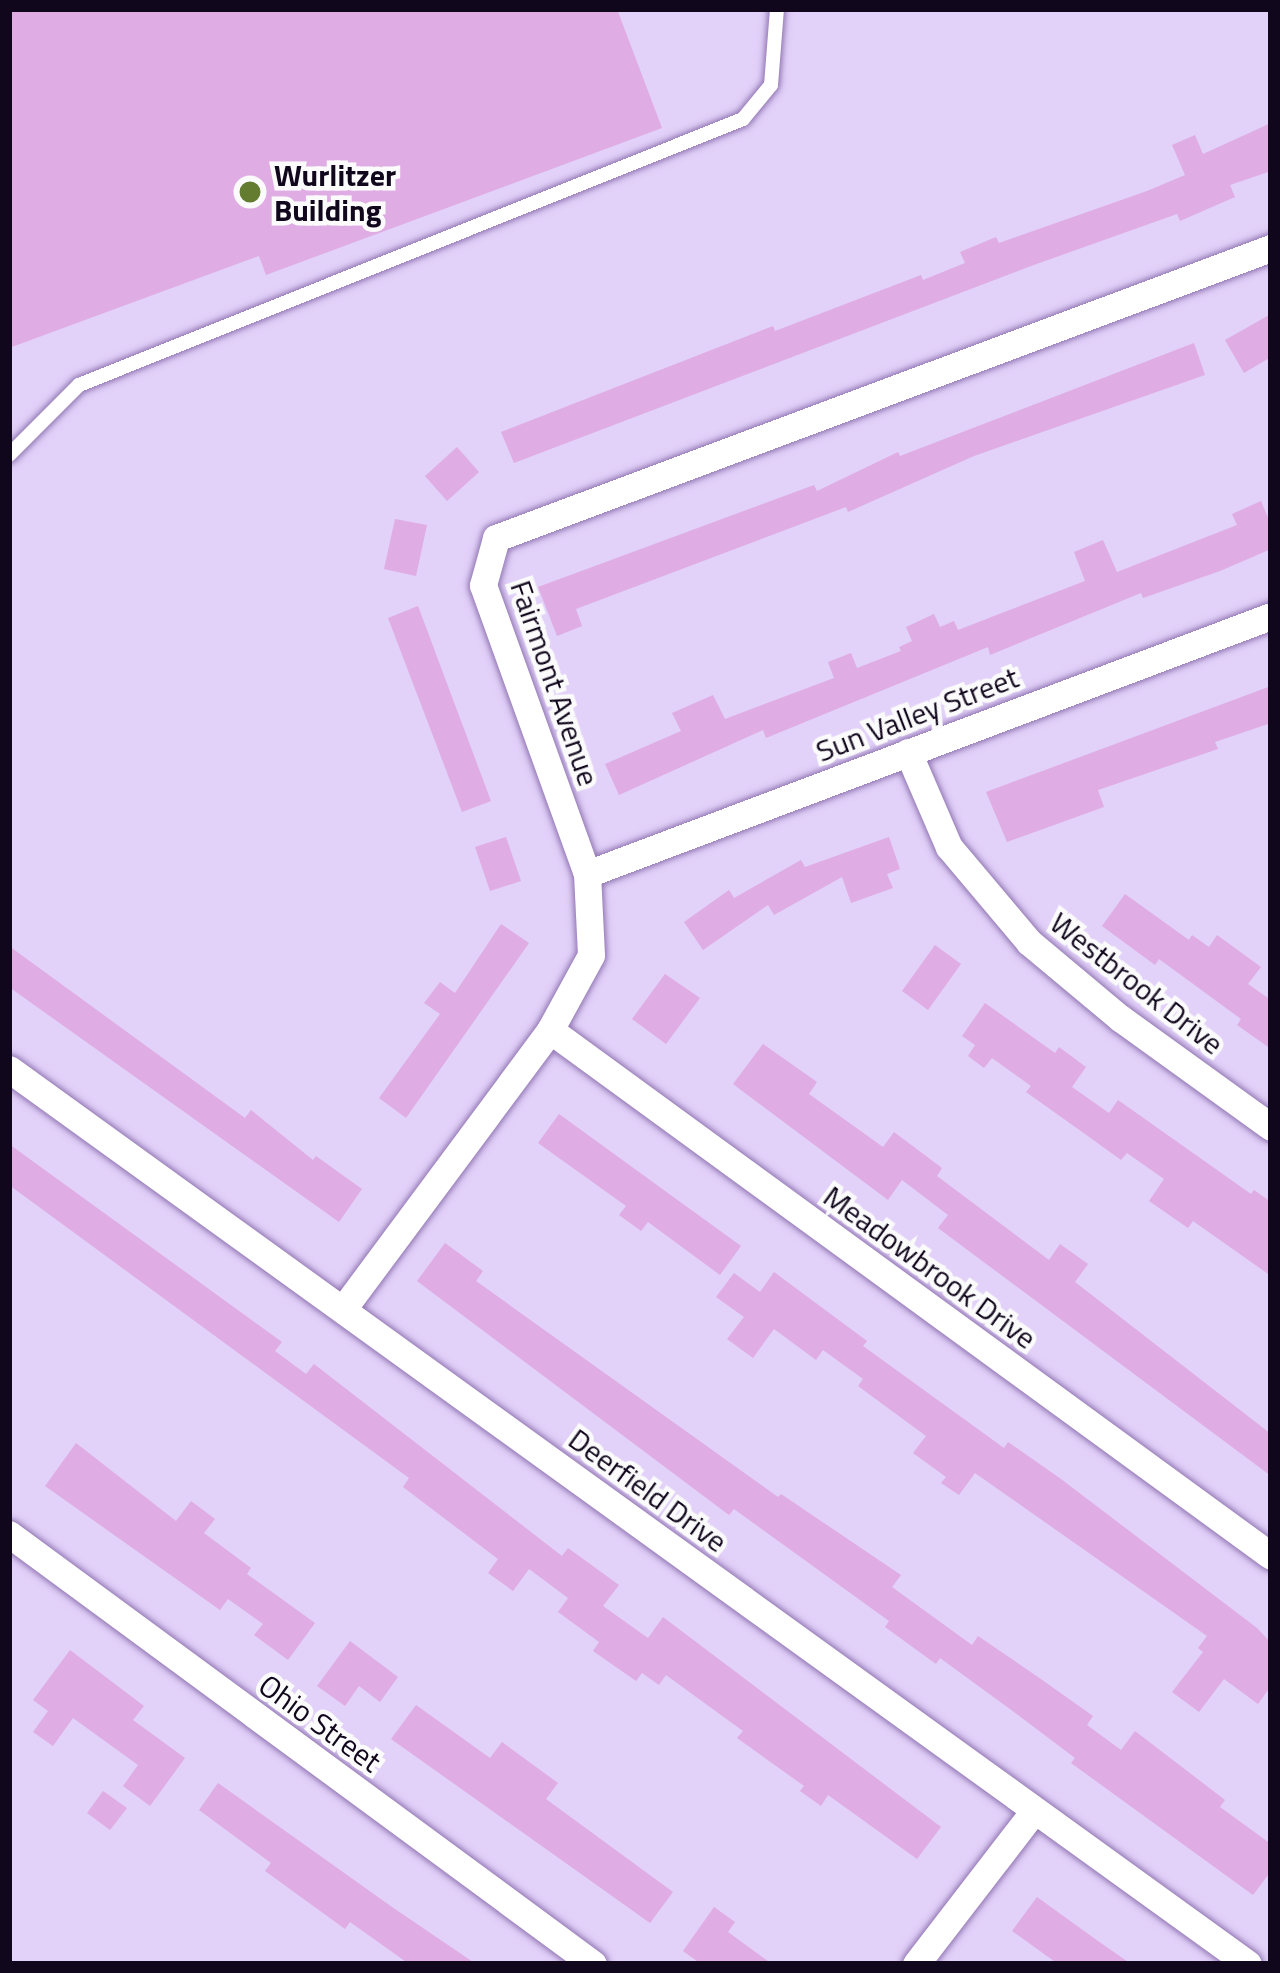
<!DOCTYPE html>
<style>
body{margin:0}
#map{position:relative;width:1280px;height:1973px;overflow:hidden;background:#e2d1f9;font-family:"Titillium Web",sans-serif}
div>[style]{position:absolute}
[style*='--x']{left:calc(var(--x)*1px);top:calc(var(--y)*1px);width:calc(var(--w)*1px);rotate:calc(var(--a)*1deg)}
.building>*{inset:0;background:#dface3}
.roads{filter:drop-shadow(0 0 3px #9176b3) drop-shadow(0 0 3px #9176b3)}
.service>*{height:14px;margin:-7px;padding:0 7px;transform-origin:7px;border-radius:7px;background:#fff}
.minor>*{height:27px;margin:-13.5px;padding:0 13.5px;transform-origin:13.5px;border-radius:13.5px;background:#fff}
.dots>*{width:33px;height:33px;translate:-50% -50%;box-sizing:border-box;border:6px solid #fbfbfb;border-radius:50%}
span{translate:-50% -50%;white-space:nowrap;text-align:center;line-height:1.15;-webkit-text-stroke:9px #fbfbfb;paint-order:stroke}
.poi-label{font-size:30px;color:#11071d;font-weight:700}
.left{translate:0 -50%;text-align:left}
.street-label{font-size:30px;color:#11071d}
.frame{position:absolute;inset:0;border:12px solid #11071d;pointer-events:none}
</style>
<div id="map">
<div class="building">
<div style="clip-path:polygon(9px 9px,617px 9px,662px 128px,266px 275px,259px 256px,9px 348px)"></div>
<div style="clip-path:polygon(1271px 123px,1271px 171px,1230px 185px,1235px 197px,1180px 221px,1177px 214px,1031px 266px,514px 463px,501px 432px,773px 326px,775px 331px,921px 275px,923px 280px,965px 263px,960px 252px,996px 237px,999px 243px,1147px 191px,1185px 175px,1172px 145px,1195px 135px,1203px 154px)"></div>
<div style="clip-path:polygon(1271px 314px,1271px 357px,1244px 373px,1225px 340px)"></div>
<div style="clip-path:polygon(1194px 343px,1205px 375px,974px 456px,848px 512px,846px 507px,576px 609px,582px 626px,557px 636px,538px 587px,814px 485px,817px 491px,898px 452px,900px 456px)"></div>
<div style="clip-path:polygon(457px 447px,479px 472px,447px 501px,425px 476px)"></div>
<div style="clip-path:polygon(1261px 501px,1271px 525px,1271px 549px,1220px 571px,1143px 598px,1141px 593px,990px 655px,988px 647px,766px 738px,763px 730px,619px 795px,605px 764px,681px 731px,672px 713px,713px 695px,725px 719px,834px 678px,828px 662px,851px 653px,857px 668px,901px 651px,899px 647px,912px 641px,906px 627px,934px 614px,940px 627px,954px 621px,958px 630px,1085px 581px,1074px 552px,1103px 540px,1117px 572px,1237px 525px,1232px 514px)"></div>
<div style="clip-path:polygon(395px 519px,427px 525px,416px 576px,384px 569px)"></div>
<div style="clip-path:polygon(418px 606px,491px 801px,462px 812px,388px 618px)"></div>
<div style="clip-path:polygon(1271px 686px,1271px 723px,1215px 742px,1218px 749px,1098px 790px,1104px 807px,1007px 842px,986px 792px)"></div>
<div style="clip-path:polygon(506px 837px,521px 881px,490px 891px,475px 847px)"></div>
<div style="clip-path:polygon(889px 837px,900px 869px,887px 874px,893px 888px,851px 903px,842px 877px,774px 915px,768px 905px,703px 950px,684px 922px,729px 890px,734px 898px,801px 860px,805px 867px)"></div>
<div style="clip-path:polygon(1125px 894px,1189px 940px,1192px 935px,1209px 947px,1217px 935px,1261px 967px,1248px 984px,1271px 1000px,1271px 1049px,1237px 1025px,1241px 1019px,1159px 959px,1155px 965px,1102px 926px)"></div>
<div style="clip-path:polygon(501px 924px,529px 943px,406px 1118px,379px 1098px,440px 1014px,424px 1003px,440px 982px,455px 993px)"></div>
<div style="clip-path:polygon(935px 945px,961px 964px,928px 1010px,902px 991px)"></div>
<div style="clip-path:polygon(9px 946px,245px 1118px,251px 1110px,313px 1160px,316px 1156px,362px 1189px,339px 1222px,9px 987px)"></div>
<div style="clip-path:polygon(665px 974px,700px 998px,666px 1044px,632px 1019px)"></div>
<div style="clip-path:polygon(985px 1003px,1055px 1053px,1059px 1047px,1086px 1067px,1072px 1087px,1109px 1113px,1118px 1100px,1251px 1194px,1254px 1190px,1271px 1202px,1271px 1276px,1193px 1221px,1188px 1228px,1149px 1201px,1164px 1179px,1127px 1153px,1121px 1160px,1085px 1134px,1026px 1092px,1031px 1086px,992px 1058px,984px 1068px,968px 1056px,975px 1045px,962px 1036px)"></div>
<div style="clip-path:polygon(763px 1044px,817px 1082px,809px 1094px,883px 1147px,894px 1132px,942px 1168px,937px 1176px,1049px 1260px,1060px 1244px,1088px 1264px,1075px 1282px,1271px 1434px,1271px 1476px,938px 1228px,948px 1215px,902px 1180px,888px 1200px,733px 1084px)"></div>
<div style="clip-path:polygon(559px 1114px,741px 1246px,720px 1275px,648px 1222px,641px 1231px,619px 1215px,626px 1206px,538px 1143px)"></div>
<div style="clip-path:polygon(9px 1144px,282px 1342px,275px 1351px,306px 1374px,314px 1364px,562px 1556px,568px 1548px,619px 1585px,603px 1606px,648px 1638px,663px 1617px,941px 1827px,917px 1859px,828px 1795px,821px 1806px,800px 1791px,804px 1786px,737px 1738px,743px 1731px,666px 1675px,659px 1685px,642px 1673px,636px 1681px,593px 1651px,599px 1642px,558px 1612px,568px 1598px,529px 1569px,513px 1591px,488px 1573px,498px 1559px,403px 1487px,409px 1478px,9px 1185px)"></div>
<div style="clip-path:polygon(445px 1243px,483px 1271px,476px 1281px,778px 1497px,781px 1494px,901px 1575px,892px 1587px,972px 1645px,978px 1636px,1038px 1677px,1093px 1716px,1087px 1725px,1121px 1750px,1135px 1731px,1225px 1800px,1220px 1807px,1271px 1844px,1271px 1871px,1253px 1895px,1071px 1763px,1075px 1758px,1014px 1712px,940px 1658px,936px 1664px,885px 1627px,889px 1621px,734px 1509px,729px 1515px,417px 1281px)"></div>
<div style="clip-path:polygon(774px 1272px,867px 1341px,863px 1346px,1004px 1448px,1008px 1442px,1061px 1479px,1257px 1628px,1271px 1643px,1271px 1686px,1258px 1704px,1224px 1679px,1199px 1712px,1172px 1692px,1203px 1652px,1198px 1648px,1207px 1636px,975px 1473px,959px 1495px,941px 1483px,946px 1477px,913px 1453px,926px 1436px,858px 1386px,863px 1379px,823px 1350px,816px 1360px,774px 1329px,753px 1358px,727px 1339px,744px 1317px,716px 1297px,734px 1273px,760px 1292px)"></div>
<div style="clip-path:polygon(76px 1443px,176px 1521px,191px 1501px,215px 1519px,204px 1533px,251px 1568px,247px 1574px,315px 1623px,288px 1660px,254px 1635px,263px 1624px,228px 1599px,220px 1610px,45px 1486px)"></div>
<div style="clip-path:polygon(350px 1641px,398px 1677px,380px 1702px,359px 1686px,345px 1706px,317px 1686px)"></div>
<div style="clip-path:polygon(70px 1650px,144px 1706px,133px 1720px,185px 1758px,150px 1806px,123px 1786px,138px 1765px,73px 1718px,53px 1746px,33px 1732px,48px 1711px,33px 1700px)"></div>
<div style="clip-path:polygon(416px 1705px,490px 1758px,502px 1742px,558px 1783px,546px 1799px,673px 1892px,650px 1923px,391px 1739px)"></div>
<div style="clip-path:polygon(218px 1783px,392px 1907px,476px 1964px,409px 1964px,350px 1922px,345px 1929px,265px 1871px,271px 1863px,199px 1810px)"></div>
<div style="clip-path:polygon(103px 1791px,127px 1808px,110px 1830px,87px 1813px)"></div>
<div style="clip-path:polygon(1037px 1897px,1098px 1941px,1131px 1964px,1058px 1964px,1012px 1931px)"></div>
<div style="clip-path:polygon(714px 1907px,735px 1922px,728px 1932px,772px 1964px,701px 1964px,683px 1951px)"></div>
</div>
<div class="roads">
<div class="service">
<div style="--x:9;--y:455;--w:99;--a:-45"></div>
<div style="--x:79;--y:385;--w:715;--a:-21.83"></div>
<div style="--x:743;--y:119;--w:44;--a:-50.5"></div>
<div style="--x:771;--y:85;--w:76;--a:-85.5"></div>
</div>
<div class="minor">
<div style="--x:908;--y:752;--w:103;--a:66.7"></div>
<div style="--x:949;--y:847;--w:124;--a:49.9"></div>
<div style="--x:1029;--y:942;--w:119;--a:39.9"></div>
<div style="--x:1120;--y:1018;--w:186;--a:35.8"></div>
<div style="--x:587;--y:874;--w:731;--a:-20.67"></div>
<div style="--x:550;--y:1030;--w:892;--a:36.11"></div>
<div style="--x:9;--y:1069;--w:1528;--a:35.84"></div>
<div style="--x:343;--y:1309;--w:347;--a:-53.4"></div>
<div style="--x:550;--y:1030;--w:85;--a:-61.3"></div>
<div style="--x:591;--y:955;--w:81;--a:-92.8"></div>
<div style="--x:587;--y:874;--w:307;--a:-109.8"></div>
<div style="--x:483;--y:585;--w:49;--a:-74.5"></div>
<div style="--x:496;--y:538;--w:827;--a:-20.52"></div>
<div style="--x:9;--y:1534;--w:725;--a:36.36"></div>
<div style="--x:916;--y:1964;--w:192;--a:-52.4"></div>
</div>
</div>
<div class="dots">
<div style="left:250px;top:192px;background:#647c2f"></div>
</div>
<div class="poi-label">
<span class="left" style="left:274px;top:192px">Wurlitzer<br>Building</span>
</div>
<div class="street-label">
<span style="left:555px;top:683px;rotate:71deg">Fairmont Avenue</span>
<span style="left:917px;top:714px;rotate:-21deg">Sun Valley Street</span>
<span style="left:1137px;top:983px;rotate:38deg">Westbrook Drive</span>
<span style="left:930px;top:1267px;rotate:36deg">Meadowbrook Drive</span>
<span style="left:648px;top:1490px;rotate:36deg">Deerfield Drive</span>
<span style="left:320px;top:1723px;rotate:36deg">Ohio Street</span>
</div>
<div class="frame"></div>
</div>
